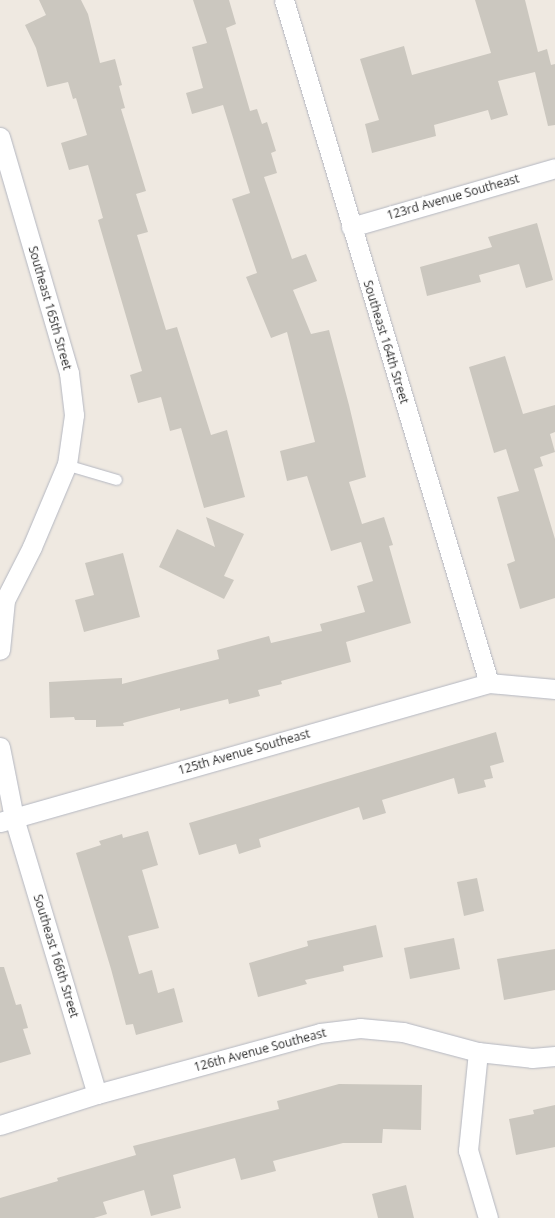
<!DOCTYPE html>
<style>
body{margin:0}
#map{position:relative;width:555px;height:1218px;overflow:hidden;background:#efe9e1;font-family:"Open Sans",sans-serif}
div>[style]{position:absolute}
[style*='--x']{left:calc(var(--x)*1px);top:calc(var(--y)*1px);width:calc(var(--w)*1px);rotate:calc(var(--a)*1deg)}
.building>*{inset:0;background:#cbc7bf}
.roads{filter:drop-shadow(0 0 1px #b4b7c1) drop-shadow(0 0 1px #b4b7c1)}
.service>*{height:10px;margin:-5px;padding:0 5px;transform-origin:5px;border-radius:5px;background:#fff}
.minor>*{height:19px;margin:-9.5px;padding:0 9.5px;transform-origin:9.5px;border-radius:9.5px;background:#fff}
span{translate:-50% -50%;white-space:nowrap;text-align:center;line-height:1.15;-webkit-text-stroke:4px #fff;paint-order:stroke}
.street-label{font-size:12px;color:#2e2e2e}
</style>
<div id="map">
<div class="building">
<div style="clip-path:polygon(39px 0,81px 0,88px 14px,100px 63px,115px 59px,122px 85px,119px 86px,125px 108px,121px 109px,146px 191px,136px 194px,148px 232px,137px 235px,166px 330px,177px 327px,211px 435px,227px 430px,245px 497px,204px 508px,181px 428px,170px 431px,161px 397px,138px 403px,130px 375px,142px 371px,98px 220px,103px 218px,88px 165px,69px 170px,61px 143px,87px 135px,76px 98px,73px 99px,68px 82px,47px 87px,36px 48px,25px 25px,46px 15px)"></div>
<div style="clip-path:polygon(193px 0,229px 0,236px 24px,226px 28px,250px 111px,257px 109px,262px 124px,267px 122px,276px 151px,271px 153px,277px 173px,264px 177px,292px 259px,306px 254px,317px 281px,293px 290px,311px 334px,329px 330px,349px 405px,366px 477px,349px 482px,362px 524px,384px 517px,393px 545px,389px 546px,411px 623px,346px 642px,351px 662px,281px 681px,282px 684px,258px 690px,260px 696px,229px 704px,228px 699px,180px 711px,180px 708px,123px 723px,124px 726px,96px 727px,96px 720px,75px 720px,74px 717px,50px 718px,49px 682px,122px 678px,122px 684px,219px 659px,217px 650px,269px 636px,271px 643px,322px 631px,320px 624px,365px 612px,357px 586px,373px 581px,361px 542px,331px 551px,307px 476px,287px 481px,280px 451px,315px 442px,287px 332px,271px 338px,246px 277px,257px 273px,232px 199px,250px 193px,223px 105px,192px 114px,186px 93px,203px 88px,192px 47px,207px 43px)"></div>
<div style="clip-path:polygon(475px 0,525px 0,538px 52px,547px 49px,551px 65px,555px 64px,555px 125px,548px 126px,535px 72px,498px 81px,508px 115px,491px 120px,488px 110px,434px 125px,436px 136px,372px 153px,365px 124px,379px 120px,360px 59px,404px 46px,412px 75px,491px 53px)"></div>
<div style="clip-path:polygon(537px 223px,553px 280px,526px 288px,519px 264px,479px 275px,481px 282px,427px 296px,420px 267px,492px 247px,488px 237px)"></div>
<div style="clip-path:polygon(505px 356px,523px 414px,555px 405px,555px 432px,550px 434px,555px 452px,540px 457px,543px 466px,534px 469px,555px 539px,555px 598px,520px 609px,507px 564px,515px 561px,497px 497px,519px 491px,506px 449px,494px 453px,469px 367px)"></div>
<div style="clip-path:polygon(206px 517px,244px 534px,224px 576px,234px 580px,224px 599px,159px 567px,177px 529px,215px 547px)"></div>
<div style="clip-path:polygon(123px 553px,140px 617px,84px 632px,75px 600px,94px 595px,85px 563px)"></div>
<div style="clip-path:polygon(496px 732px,504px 762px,490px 766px,493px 778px,484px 780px,486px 787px,458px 794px,454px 778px,382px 800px,386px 813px,363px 820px,359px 807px,259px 839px,261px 847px,239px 854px,236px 844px,199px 855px,189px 823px)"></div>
<div style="clip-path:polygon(148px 831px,158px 865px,142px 870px,159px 928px,128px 936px,139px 974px,152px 970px,158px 993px,174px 988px,183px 1022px,136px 1035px,133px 1024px,126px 1025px,111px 969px,76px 853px,101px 845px,99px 841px,122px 834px,123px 838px)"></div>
<div style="clip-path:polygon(477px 878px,484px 911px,464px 916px,457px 882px)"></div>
<div style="clip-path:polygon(376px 925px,383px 957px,343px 966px,344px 971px,305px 980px,307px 984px,258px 997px,249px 963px,308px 946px,307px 941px)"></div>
<div style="clip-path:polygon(454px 938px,460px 969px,410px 979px,404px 948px)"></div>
<div style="clip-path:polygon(555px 949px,555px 990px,504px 1000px,497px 959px)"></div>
<div style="clip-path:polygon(0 967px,4px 967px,16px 1005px,21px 1004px,28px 1028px,23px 1029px,31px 1054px,0 1063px)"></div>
<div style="clip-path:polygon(339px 1084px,422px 1085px,421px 1130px,383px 1129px,382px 1143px,343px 1143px,273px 1161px,276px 1171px,241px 1180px,235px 1158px,173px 1175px,181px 1208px,151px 1216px,144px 1190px,103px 1202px,107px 1214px,94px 1218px,0 1218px,0 1198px,58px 1181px,57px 1178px,136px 1155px,133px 1146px,279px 1109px,277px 1101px)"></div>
<div style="clip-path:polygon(555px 1105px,555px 1147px,516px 1155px,509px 1119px,534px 1114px,533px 1110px)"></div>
<div style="clip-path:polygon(406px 1185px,414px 1218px,378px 1218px,372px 1194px)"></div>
</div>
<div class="roads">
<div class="service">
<div style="--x:66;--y:465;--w:53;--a:16.4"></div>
</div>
<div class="minor">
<div style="--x:284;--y:0;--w:713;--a:73.29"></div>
<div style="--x:0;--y:137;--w:246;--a:73.7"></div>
<div style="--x:69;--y:373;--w:42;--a:83.2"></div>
<div style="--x:74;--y:415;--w:49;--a:98.1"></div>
<div style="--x:67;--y:464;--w:90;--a:112.9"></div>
<div style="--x:32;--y:547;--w:59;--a:117"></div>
<div style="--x:5;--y:600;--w:50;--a:95.7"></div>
<div style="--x:351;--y:227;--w:212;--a:-16.1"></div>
<div style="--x:0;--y:747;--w:72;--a:78.8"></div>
<div style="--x:14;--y:818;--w:288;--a:73.3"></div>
<div style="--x:0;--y:822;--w:508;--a:-15.87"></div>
<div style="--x:489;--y:683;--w:66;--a:5.2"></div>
<div style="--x:478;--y:1052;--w:99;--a:95.8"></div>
<div style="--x:468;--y:1150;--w:71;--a:73.6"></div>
<div style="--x:0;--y:1125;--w:102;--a:-17.7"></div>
<div style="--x:97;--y:1094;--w:231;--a:-15.3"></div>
<div style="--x:320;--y:1033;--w:40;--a:-7.1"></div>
<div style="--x:360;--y:1028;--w:43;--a:5.3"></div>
<div style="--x:403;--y:1032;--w:78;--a:14.9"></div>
<div style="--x:478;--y:1052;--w:54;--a:6.3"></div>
<div style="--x:532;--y:1058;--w:23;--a:-5"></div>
</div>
</div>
<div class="street-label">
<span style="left:453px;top:197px;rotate:-16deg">123rd Avenue Southeast</span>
<span style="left:50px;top:308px;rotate:74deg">Southeast 165th Street</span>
<span style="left:386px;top:342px;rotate:73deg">Southeast 164th Street</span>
<span style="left:244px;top:752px;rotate:-16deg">125th Avenue Southeast</span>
<span style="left:56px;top:956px;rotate:73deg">Southeast 166th Street</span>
<span style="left:260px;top:1050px;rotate:-15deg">126th Avenue Southeast</span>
</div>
</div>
